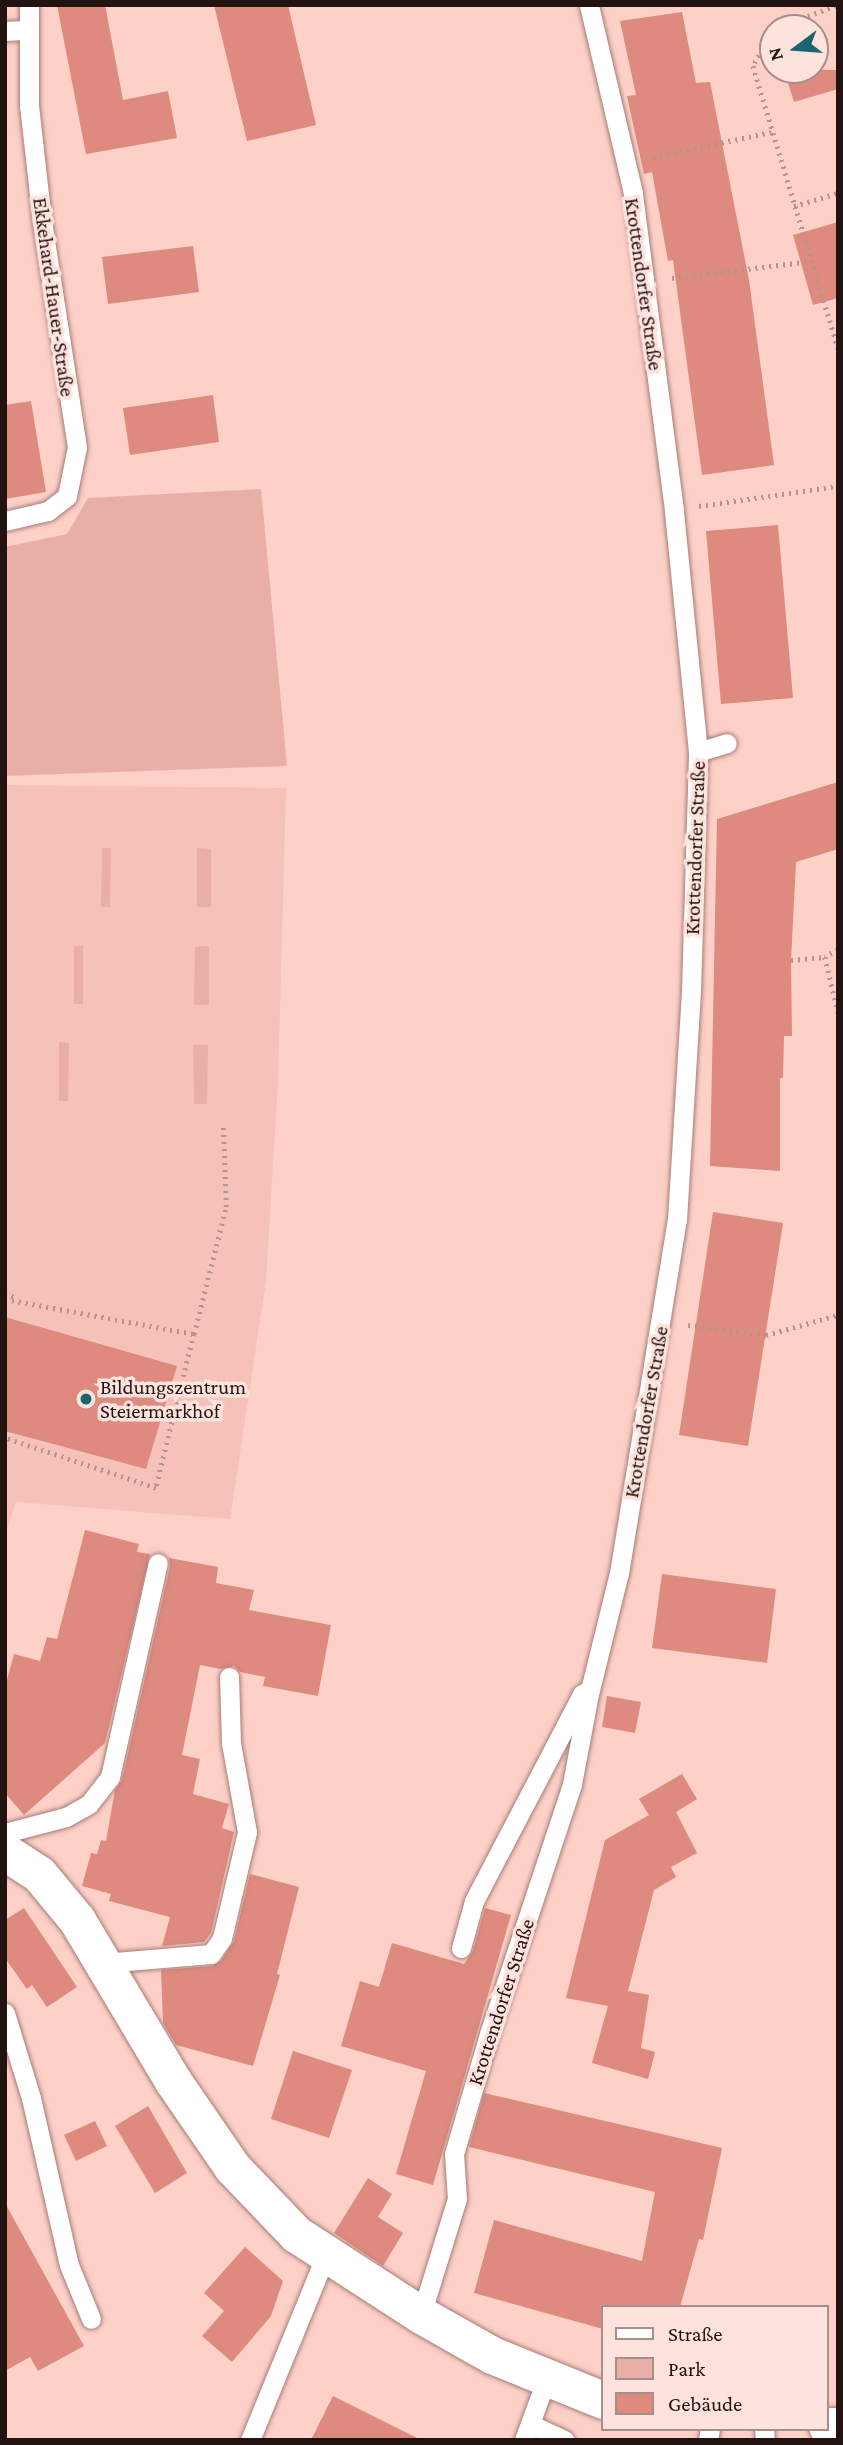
<!DOCTYPE html>
<meta charset="utf-8">
<style>
body{margin:0}
#map{position:relative;width:843px;height:2445px;overflow:hidden;background:#fdd0c8;font-family:"Crimson Pro",serif}
div>[style]{position:absolute}
[style*='--x']{left:calc(var(--x)*1px);top:calc(var(--y)*1px);width:calc(var(--w)*1px);rotate:calc(var(--a)*1deg)}
.built>*{inset:0;background:#f6c1b9}
.green>*{inset:0;background:#e9afa7}
.building>*{inset:0;background:#de8a7e}
.path>*{height:4.5px;margin-top:-2.25px;transform-origin:0;background:repeating-linear-gradient(90deg,#b6938d 0 2px,transparent 0 7px)}
.roads{filter:drop-shadow(0 0 2px #a77d77) drop-shadow(0 0 2px #a77d77)}
.lane>*{height:19px;margin:-9.5px;padding:0 9.5px;transform-origin:9.5px;border-radius:9.5px;background:#fff}
.street>*{height:37px;margin:-18.5px;padding:0 18.5px;transform-origin:18.5px;border-radius:18.5px;background:#fff}
.dots>*{width:19px;height:19px;translate:-50% -50%;box-sizing:border-box;border:4px solid #fee2dd;border-radius:50%}
span{translate:-50% -50%;white-space:nowrap;text-align:center;line-height:1.15;-webkit-text-stroke:7px #fee2dd;paint-order:stroke}
.street-label{font-size:21px;color:#221311}
.poi-label{font-size:21px;color:#221311}
.left{translate:0 -50%;text-align:left}
.frame{position:absolute;inset:0;border:7px solid #221311;pointer-events:none}
.legend{position:absolute;left:601px;top:2305px;width:228px;height:126px;box-sizing:border-box;background:#fee2dd;border:2px solid #a68f8b;margin:0;padding:9px 12px;list-style:none;font-size:21px;color:#221311}
.legend li{display:flex;align-items:center;gap:14px;height:35px}
.legend b{width:35px;border:2px solid #a68f8b}
.north{position:absolute;left:759px;top:14px;width:70px;height:70px;box-sizing:border-box;background:#fee2dd;border:2px solid #a68f8b;border-radius:50%;rotate:254deg;font-size:19px;font-weight:700;line-height:28px;text-align:center;color:#221311}
.north::after{content:'';display:block;margin:auto;width:24px;height:32px;background:#1a6670;clip-path:polygon(50% 0,100% 100%,50% 72%,0 100%)}
</style>
<div id="map">
<div class="built">
<div style="clip-path:polygon(5px 785px,286px 788px,278px 1081px,266px 1281px,230px 1519px,16px 1502px,5px 1534px)"></div>
</div>
<div class="green">
<div style="clip-path:polygon(261px 489px,287px 766px,5px 776px,5px 547px,67px 534px,88px 498px)"></div>
<div style="clip-path:polygon(102px 848px,111px 848px,110px 907px,101px 907px)"></div>
<div style="clip-path:polygon(197px 848px,211px 849px,211px 907px,197px 907px)"></div>
<div style="clip-path:polygon(74px 946px,83px 946px,83px 1004px,74px 1004px)"></div>
<div style="clip-path:polygon(209px 946px,209px 1005px,194px 1005px,195px 947px)"></div>
<div style="clip-path:polygon(59px 1042px,69px 1043px,68px 1101px,59px 1101px)"></div>
<div style="clip-path:polygon(193px 1045px,208px 1045px,207px 1104px,194px 1104px)"></div>
</div>
<div class="building">
<div style="clip-path:polygon(57px 5px,105px 5px,123px 100px,168px 91px,177px 138px,86px 154px)"></div>
<div style="clip-path:polygon(214px 5px,288px 5px,316px 125px,247px 141px)"></div>
<div style="clip-path:polygon(682px 12px,696px 83px,710px 82px,749px 280px,774px 465px,702px 475px,673px 260px,668px 261px,652px 172px,644px 174px,627px 96px,636px 95px,620px 21px)"></div>
<div style="clip-path:polygon(784px 70px,838px 70px,838px 89px,794px 102px)"></div>
<div style="clip-path:polygon(838px 222px,838px 298px,813px 305px,793px 235px)"></div>
<div style="clip-path:polygon(193px 246px,199px 292px,108px 304px,102px 257px)"></div>
<div style="clip-path:polygon(213px 395px,219px 442px,130px 455px,123px 408px)"></div>
<div style="clip-path:polygon(31px 401px,46px 492px,5px 499px,5px 405px)"></div>
<div style="clip-path:polygon(778px 525px,793px 698px,721px 704px,706px 531px)"></div>
<div style="clip-path:polygon(838px 782px,838px 849px,796px 862px,791px 960px,792px 1036px,784px 1036px,783px 1078px,780px 1078px,780px 1171px,710px 1166px,717px 819px)"></div>
<div style="clip-path:polygon(713px 1212px,783px 1223px,748px 1446px,679px 1435px)"></div>
<div style="clip-path:polygon(5px 1317px,177px 1366px,146px 1469px,5px 1431px)"></div>
<div style="clip-path:polygon(85px 1530px,139px 1544px,137px 1552px,150px 1554px,105px 1743px,24px 1815px,5px 1793px,5px 1687px,14px 1654px,40px 1661px,47px 1637px,57px 1639px)"></div>
<div style="clip-path:polygon(169px 1558px,218px 1567px,216px 1583px,254px 1590px,249px 1610px,331px 1625px,318px 1696px,263px 1686px,265px 1677px,240px 1672px,234px 1666px,221px 1669px,200px 1665px,182px 1755px,200px 1759px,193px 1794px,229px 1804px,222px 1828px,234px 1832px,211px 1933px,204px 1942px,162px 1946px,170px 1917px,109px 1901px,111px 1894px,82px 1886px,91px 1853px,97px 1854px,101px 1840px,106px 1841px,115px 1790px,122px 1780px,170px 1566px)"></div>
<div style="clip-path:polygon(662px 1574px,776px 1589px,767px 1663px,652px 1648px)"></div>
<div style="clip-path:polygon(607px 1696px,641px 1702px,635px 1733px,602px 1727px)"></div>
<div style="clip-path:polygon(682px 1774px,697px 1799px,676px 1812px,697px 1853px,671px 1867px,676px 1877px,654px 1890px,628px 1991px,649px 1995px,641px 2048px,655px 2052px,648px 2079px,592px 2063px,608px 2006px,566px 1998px,605px 1840px,649px 1815px,639px 1799px)"></div>
<div style="clip-path:polygon(250px 1874px,299px 1887px,277px 1974px,280px 1975px,253px 2066px,176px 2045px,163px 2023px,161px 1970px,212px 1966px,221px 1961px,234px 1941px)"></div>
<div style="clip-path:polygon(24px 1908px,77px 1987px,47px 2007px,32px 1985px,27px 1989px,5px 1958px,5px 1920px)"></div>
<div style="clip-path:polygon(485px 1908px,511px 1915px,433px 2185px,396px 2174px,426px 2071px,341px 2046px,360px 1981px,379px 1987px,392px 1943px,464px 1964px,473px 1951px)"></div>
<div style="clip-path:polygon(293px 2051px,352px 2070px,329px 2138px,271px 2119px)"></div>
<div style="clip-path:polygon(484px 2093px,722px 2148px,703px 2240px,699px 2239px,680px 2307px,603px 2307px,603px 2329px,474px 2293px,494px 2220px,642px 2261px,655px 2192px,469px 2147px)"></div>
<div style="clip-path:polygon(148px 2106px,187px 2173px,155px 2193px,115px 2126px)"></div>
<div style="clip-path:polygon(95px 2121px,107px 2146px,76px 2161px,64px 2135px)"></div>
<div style="clip-path:polygon(368px 2178px,392px 2194px,378px 2217px,403px 2233px,383px 2266px,334px 2233px)"></div>
<div style="clip-path:polygon(5px 2203px,84px 2346px,38px 2371px,30px 2357px,5px 2371px)"></div>
<div style="clip-path:polygon(245px 2247px,283px 2281px,271px 2316px,232px 2362px,202px 2336px,224px 2311px,204px 2293px)"></div>
<div style="clip-path:polygon(333px 2396px,421px 2440px,311px 2440px)"></div>
</div>
<div class="path">
<div style="--x:775;--y:28;--w:67;--a:-20.1"></div>
<div style="--x:773;--y:31;--w:40;--a:119.7"></div>
<div style="--x:753;--y:66;--w:295;--a:73.2"></div>
<div style="--x:653;--y:157;--w:122;--a:-11.9"></div>
<div style="--x:794;--y:206;--w:46;--a:-16.5"></div>
<div style="--x:672;--y:278;--w:141;--a:-6.9"></div>
<div style="--x:699;--y:506;--w:140;--a:-8.2"></div>
<div style="--x:838;--y:950;--w:15;--a:152"></div>
<div style="--x:825;--y:957;--w:57;--a:76.7"></div>
<div style="--x:791;--y:960;--w:34;--a:-5"></div>
<div style="--x:5;--y:1293;--w:13;--a:23"></div>
<div style="--x:5;--y:1299;--w:192;--a:10.5"></div>
<div style="--x:194;--y:1334;--w:159;--a:103.9"></div>
<div style="--x:156;--y:1488;--w:159;--a:-161.7"></div>
<div style="--x:688;--y:1325;--w:79;--a:7.3"></div>
<div style="--x:766;--y:1335;--w:75;--a:-15.5"></div>
<div style="--x:194;--y:1334;--w:131;--a:-75.9"></div>
<div style="--x:226;--y:1207;--w:84;--a:-92"></div>
</div>
<div class="roads">
<div class="lane">
<div style="--x:5;--y:31;--w:22;--a:-3"></div>
<div style="--x:5;--y:521;--w:44;--a:-13.1"></div>
<div style="--x:48;--y:511;--w:24;--a:-38"></div>
<div style="--x:67;--y:496;--w:50;--a:-78.5"></div>
<div style="--x:77;--y:447;--w:229;--a:-98.8"></div>
<div style="--x:42;--y:221;--w:116;--a:-96.4"></div>
<div style="--x:29;--y:106;--w:101;--a:-90"></div>
<div style="--x:698;--y:752;--w:30;--a:-17"></div>
<div style="--x:5;--y:1833;--w:63;--a:-14.7"></div>
<div style="--x:66;--y:1817;--w:26;--a:-29"></div>
<div style="--x:89;--y:1804;--w:34;--a:-52"></div>
<div style="--x:110;--y:1777;--w:219;--a:-77.4"></div>
<div style="--x:461;--y:1948;--w:49;--a:-74.5"></div>
<div style="--x:474;--y:1901;--w:233;--a:-62.4"></div>
<div style="--x:582;--y:1694;--w:9;--a:-27"></div>
<div style="--x:590;--y:1690;--w:121;--a:-76.1"></div>
<div style="--x:619;--y:1573;--w:358;--a:-80.7"></div>
<div style="--x:677;--y:1220;--w:229;--a:-86.5"></div>
<div style="--x:691;--y:991;--w:239;--a:-88.3"></div>
<div style="--x:698;--y:752;--w:243;--a:-95.7"></div>
<div style="--x:674;--y:510;--w:320;--a:-97.4"></div>
<div style="--x:633;--y:193;--w:193;--a:-103.2"></div>
<div style="--x:103;--y:1963;--w:108;--a:-4.8"></div>
<div style="--x:211;--y:1954;--w:19;--a:-55"></div>
<div style="--x:222;--y:1938;--w:109;--a:-76.7"></div>
<div style="--x:247;--y:1832;--w:90;--a:-100.2"></div>
<div style="--x:231;--y:1743;--w:66;--a:-91.7"></div>
<div style="--x:5;--y:2013;--w:89;--a:73"></div>
<div style="--x:31;--y:2098;--w:171;--a:77.2"></div>
<div style="--x:69;--y:2265;--w:58;--a:67.8"></div>
<div style="--x:421;--y:2315;--w:121;--a:-72.8"></div>
<div style="--x:457;--y:2199;--w:45;--a:-93.8"></div>
<div style="--x:454;--y:2154;--w:125;--a:-73.7"></div>
<div style="--x:489;--y:2034;--w:263;--a:-71.6"></div>
<div style="--x:572;--y:1784;--w:92;--a:-79.3"></div>
<div style="--x:530;--y:2424;--w:38;--a:25"></div>
<div style="--x:764;--y:2429;--w:11;--a:85"></div>
<div style="--x:250;--y:2440;--w:200;--a:-67.7"></div>
<div style="--x:524;--y:2440;--w:64;--a:-69.9"></div>
<div style="--x:708;--y:2440;--w:11;--a:-80"></div>
</div>
<div class="street">
<div style="--x:5;--y:1852;--w:40;--a:32.9"></div>
<div style="--x:39;--y:1874;--w:60;--a:50.4"></div>
<div style="--x:77;--y:1920;--w:187;--a:59.2"></div>
<div style="--x:173;--y:2081;--w:104;--a:55.5"></div>
<div style="--x:232;--y:2167;--w:93;--a:46.3"></div>
<div style="--x:296;--y:2234;--w:149;--a:32.9"></div>
<div style="--x:421;--y:2315;--w:81;--a:29.4"></div>
<div style="--x:492;--y:2355;--w:120;--a:22.1"></div>
<div style="--x:827;--y:2426;--w:11;--a:0"></div>
</div>
</div>
<div class="dots">
<div style="left:86px;top:1399px;background:#1a6670"></div>
</div>
<div class="street-label">
<span style="left:644px;top:284px;rotate:82deg">Krottendorfer Straße</span>
<span style="left:54px;top:297px;rotate:82deg">Ekkehard-Hauer-Straße</span>
<span style="left:695px;top:848px;rotate:-88deg">Krottendorfer Straße</span>
<span style="left:646px;top:1412px;rotate:-80deg">Krottendorfer Straße</span>
<span style="left:501px;top:2002px;rotate:-72deg">Krottendorfer Straße</span>
</div>
<div class="poi-label">
<span class="left" style="left:100px;top:1399px">Bildungszentrum<br>Steiermarkhof</span>
</div>
<div class="frame"></div>
<ul class="legend">
<li><b style="height:9px;background:#fff"></b>Straße</li>
<li><b style="height:19px;background:#e9afa7"></b>Park</li>
<li><b style="height:19px;background:#de8a7e"></b>Gebäude</li>
</ul>
<div class="north">N</div>
</div>
